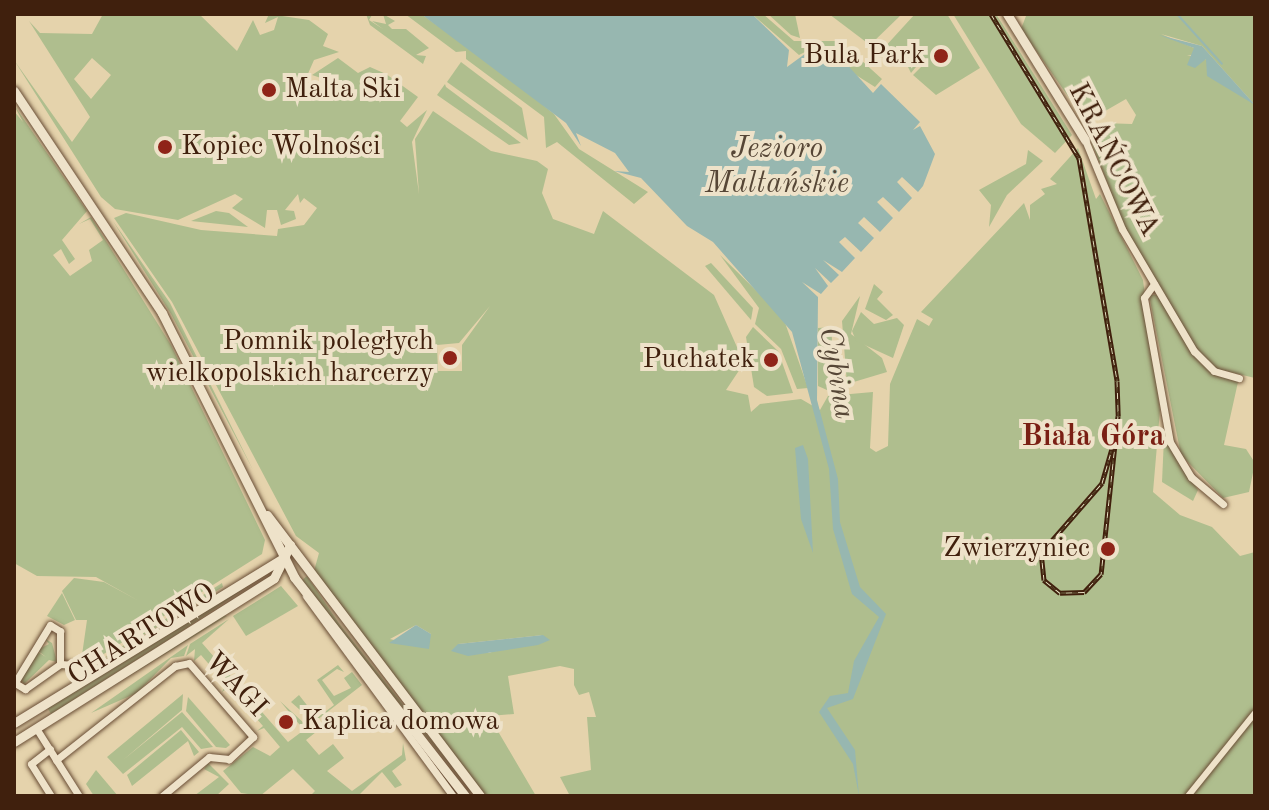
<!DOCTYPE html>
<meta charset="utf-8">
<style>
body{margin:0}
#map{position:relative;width:1269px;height:810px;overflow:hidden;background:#e5d3ac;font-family:"Old Standard TT",serif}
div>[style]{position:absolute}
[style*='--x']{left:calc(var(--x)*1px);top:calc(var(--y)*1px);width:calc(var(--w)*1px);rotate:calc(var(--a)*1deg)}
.green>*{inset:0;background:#afbe8e}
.water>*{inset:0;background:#97b7b0}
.stream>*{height:2px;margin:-1px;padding:0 1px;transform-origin:1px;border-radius:1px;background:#97b7b0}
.roads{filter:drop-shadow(0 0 2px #694d35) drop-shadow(0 0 2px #694d35)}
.pedestrian>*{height:6px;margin:-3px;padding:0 3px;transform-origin:3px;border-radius:3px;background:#eee2c9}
.minor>*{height:7px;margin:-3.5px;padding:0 3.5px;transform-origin:3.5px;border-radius:3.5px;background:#eee2c9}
.tertiary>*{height:9px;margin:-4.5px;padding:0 4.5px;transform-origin:4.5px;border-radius:4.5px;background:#eee2c9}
.rail>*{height:5px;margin-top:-2.5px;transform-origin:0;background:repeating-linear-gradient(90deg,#eee2c9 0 6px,#40200d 0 12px);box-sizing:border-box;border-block:2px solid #40200d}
.dots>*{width:22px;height:22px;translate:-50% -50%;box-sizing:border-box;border:4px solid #eee2c9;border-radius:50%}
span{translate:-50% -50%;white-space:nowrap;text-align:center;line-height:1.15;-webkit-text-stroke:8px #eee2c9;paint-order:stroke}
.poi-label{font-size:28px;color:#40200d}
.right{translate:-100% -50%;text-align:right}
.left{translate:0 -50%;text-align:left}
.street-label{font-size:28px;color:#40200d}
.water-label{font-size:30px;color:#564636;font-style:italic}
.neighbourhood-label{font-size:30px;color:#7a1f14;font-weight:700}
.frame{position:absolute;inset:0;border:16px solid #40200d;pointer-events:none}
</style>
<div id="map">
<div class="green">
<div style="clip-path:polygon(evenodd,103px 14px,199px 14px,237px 51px,253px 20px,260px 35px,274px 30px,278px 17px,265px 23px,269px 14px,309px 20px,328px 34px,323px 46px,339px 52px,314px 60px,296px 101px,304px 101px,310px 82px,327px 87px,327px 80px,312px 75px,338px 58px,358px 73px,370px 67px,386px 74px,418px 97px,400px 121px,407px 127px,427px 110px,412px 142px,419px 194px,415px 139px,433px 111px,491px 151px,537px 161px,548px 169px,542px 193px,553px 219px,594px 234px,603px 211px,714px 295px,744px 363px,726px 390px,748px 395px,751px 412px,760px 404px,801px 399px,820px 410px,828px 396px,873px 392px,870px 448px,876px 452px,888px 446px,890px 384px,917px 319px,929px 326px,933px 319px,921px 312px,1024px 203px,1030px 220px,1030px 205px,1045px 194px,1041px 189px,1057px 184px,1050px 179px,1078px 148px,1096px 199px,1100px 194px,1143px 280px,1160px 410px,1153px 492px,1180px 515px,1212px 527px,1240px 556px,1255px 552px,1255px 796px,570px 796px,560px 777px,591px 770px,587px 717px,596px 717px,589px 692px,579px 695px,574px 685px,574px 669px,560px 666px,508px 676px,514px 714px,489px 716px,536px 796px,484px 796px,314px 571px,319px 553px,296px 536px,172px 302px,114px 218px,126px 213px,201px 230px,277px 236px,278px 229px,304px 225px,317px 208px,304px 198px,300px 203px,298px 194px,285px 210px,294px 211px,296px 219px,281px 225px,277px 210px,267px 210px,265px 228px,232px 208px,243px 199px,235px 194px,178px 220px,115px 209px,101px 197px,14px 60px,72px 142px,90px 117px,29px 21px,40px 33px,92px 34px,103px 14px,92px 58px,111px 75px,91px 99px,74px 79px,92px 58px,103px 14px,490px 306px,462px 345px,462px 371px,438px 371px,437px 345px,459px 343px,490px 306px,103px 14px,416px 625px,431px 634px,422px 647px,390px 639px,416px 625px,103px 14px,543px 635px,489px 653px,459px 653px,458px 644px,543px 635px)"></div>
<div style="clip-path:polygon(366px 14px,372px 15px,369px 20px,383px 29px,372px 21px,386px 24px,383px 14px,395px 21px,388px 25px,392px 29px,406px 29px,423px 43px,429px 48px,416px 55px,426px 56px,423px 64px,370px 25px)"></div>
<div style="clip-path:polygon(405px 14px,421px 14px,501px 71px,554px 114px,579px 149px,648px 192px,634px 204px,557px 142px,546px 148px,544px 117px,466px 59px,466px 51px,456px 52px)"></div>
<div style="clip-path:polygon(752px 14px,763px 14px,794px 41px,840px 41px,882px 79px,875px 87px,813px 48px,799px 55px)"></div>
<div style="clip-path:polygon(768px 14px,795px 14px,800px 38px,791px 35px)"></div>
<div style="clip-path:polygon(829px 14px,902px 14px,870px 45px)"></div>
<div style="clip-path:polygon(915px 14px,947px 14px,980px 68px,936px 95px,913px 75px,923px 65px,914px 50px,906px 55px,916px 67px,911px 73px,902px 55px,886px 66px,883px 49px)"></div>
<div style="clip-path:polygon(953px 14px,996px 14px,1072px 135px,1055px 153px,1021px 124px)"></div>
<div style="clip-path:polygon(evenodd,1011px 14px,1255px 14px,1255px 378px,1217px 369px,1199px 354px,1126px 232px,1090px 138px,1102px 123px,1132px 124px,1136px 115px,1126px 99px,1086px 122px,1021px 29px,1026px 16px,1011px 14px,1161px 34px,1202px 46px,1254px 104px,1214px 77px,1209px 60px,1187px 55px,1196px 55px,1194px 48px,1161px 34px)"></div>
<div style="clip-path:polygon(461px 62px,522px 108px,528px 140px,447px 82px)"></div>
<div style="clip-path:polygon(445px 84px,446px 87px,521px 143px,509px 145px,437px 95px)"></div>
<div style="clip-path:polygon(14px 105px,87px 211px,62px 240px,75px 259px,69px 264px,61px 249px,53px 255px,70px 276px,92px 261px,89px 250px,103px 240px,90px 219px,79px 224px,91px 217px,171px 345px,265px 540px,262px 554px,80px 669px,87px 620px,76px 620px,62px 591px,74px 578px,104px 582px,139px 601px,96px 577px,37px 576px,14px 563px,14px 111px,23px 122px)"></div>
<div style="clip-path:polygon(1028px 150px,1043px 161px,1007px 195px,989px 227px,991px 205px,979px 190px,1026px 164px)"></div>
<div style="clip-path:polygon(216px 211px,229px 213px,248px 227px,191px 221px)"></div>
<div style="clip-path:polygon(113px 221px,170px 303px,253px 470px,171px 314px)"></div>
<div style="clip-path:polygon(720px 255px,783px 317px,808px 388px,797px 389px,781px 349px,755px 324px,759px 308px)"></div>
<div style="clip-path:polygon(711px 263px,753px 308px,751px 320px,705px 266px)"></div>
<div style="clip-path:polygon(874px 284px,883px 292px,877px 299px,893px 315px,886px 320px,865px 309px)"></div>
<div style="clip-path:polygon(1149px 295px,1157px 295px,1201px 364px,1238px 382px,1224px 445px,1246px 449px,1255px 463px,1249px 492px,1223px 498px,1181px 455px)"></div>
<div style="clip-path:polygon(860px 296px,851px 334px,882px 358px,887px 372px,847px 384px,842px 321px)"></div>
<div style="clip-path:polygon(861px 312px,874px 324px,897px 318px,904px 325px,893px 358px,856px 341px,852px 331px)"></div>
<div style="clip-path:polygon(753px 327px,778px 351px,793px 393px,767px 396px,754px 387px,746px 337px)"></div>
<div style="clip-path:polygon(831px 327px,835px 379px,827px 390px,818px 386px,818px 328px)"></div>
<div style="clip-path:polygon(1164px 438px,1198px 490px,1193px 501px,1162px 482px)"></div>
<div style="clip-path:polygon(272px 570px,182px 631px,51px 714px,47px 707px)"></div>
<div style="clip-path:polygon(307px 576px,340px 625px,475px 796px,316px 601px,301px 581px)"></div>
<div style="clip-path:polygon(222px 583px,223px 587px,82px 672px)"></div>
<div style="clip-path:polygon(281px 586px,298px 606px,246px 636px,233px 616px)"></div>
<div style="clip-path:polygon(62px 593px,75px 620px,64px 625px,47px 616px)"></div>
<div style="clip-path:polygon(223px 615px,227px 616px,56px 721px)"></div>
<div style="clip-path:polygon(229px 619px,202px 643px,288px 742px,304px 730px,280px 701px,306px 725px,308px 717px,291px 702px,299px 695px,317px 718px,334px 705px,317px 680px,338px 665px,344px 672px,337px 669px,322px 680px,334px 696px,351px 688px,344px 678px,352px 672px,362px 685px,317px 720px,321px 728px,306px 740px,319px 755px,333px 744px,344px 758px,327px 771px,352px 791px,402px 755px,403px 743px,406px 760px,392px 771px,402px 785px,395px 788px,382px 772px,358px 796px,310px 796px,315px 791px,293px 769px,260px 796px,241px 793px,223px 771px,253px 747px,270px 756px,280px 747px,264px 728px,257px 731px,263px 726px,229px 687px,222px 692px,226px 684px,201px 655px,194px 661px,195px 649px,186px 656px,190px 644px)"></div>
<div style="clip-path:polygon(44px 638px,52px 643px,57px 662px,49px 660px,24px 684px,20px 678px,38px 652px,46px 657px,37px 650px,49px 644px)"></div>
<div style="clip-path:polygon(188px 645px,184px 656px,171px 658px,137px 693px,91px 713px)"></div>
<div style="clip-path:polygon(183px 694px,182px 710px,123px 760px,182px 712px,213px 747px,201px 749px,182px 727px,123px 774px,107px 757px)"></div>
<div style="clip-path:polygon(188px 697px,230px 745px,226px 748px,216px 747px,186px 711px)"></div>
<div style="clip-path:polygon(181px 730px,199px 752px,194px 756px,188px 741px,132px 786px,127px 775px)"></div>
<div style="clip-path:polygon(208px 763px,229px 784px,216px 796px,194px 796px,219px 777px,204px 769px)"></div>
<div style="clip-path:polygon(96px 770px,118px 796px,94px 796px,86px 784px)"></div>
</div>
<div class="water">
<div style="clip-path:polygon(421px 14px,752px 14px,789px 50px,787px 67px,813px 48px,831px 47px,873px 93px,881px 84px,920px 122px,913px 130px,920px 126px,935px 154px,923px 186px,918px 192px,902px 177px,897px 182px,912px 198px,899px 212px,883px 197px,877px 202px,893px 218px,880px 232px,864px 217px,858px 223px,874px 238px,861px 252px,845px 237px,839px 242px,855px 258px,842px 272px,823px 260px,839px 275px,831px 283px,815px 268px,828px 286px,821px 294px,802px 282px,818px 297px,817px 400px,838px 479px,840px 522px,860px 587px,886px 614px,853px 699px,827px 708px,855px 750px,859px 796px,853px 764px,819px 712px,830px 696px,848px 693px,854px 661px,879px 617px,852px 594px,833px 529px,829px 469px,792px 332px,713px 242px,687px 226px,641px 178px,614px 171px,629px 172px,615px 153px,576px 133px,581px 146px,566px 123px)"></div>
<div style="clip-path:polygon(1159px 35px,1202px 46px,1255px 105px,1207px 76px,1206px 59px,1195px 68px,1187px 65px,1194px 48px)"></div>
<div style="clip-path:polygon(803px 445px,808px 459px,813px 553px,801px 519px,795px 448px)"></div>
<div style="clip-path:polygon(416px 625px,431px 634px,429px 649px,389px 643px)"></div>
<div style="clip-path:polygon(543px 635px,550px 640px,538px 645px,468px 656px,451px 651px,458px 644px)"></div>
</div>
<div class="stream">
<div style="--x:1177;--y:14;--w:67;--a:48"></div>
</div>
<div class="roads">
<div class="pedestrian">
<div style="--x:1188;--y:796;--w:107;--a:-51.1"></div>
</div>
<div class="minor">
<div style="--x:1085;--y:140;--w:96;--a:67.4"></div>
<div style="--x:1122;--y:229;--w:142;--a:59.5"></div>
<div style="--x:1194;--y:351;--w:28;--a:45"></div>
<div style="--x:1214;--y:371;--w:26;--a:16"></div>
<div style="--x:1154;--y:284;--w:17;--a:126"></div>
<div style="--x:1144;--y:298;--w:146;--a:79.8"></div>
<div style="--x:1170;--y:442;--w:41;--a:59"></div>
<div style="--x:1191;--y:477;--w:42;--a:40.2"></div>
<div style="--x:306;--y:596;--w:248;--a:53.7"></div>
<div style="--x:15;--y:683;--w:12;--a:31"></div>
<div style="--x:25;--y:689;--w:43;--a:-35.5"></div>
<div style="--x:60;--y:664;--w:15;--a:4"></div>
<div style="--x:75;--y:665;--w:16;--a:60"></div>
<div style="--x:14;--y:684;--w:69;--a:-58.6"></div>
<div style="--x:50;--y:625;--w:12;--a:31"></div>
<div style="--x:60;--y:631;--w:33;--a:90"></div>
<div style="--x:36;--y:728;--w:80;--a:57.7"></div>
<div style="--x:50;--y:749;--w:24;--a:142"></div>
<div style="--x:31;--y:764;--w:38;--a:58"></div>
<div style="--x:56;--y:760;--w:152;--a:-38.3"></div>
<div style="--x:175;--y:666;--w:14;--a:-12"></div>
<div style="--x:189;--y:663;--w:98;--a:49.1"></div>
<div style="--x:253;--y:737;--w:33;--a:137"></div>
<div style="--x:229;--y:759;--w:20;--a:-174"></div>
<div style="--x:209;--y:757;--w:61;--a:140.3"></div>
</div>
<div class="tertiary">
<div style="--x:1007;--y:14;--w:148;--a:58.2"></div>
<div style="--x:14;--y:91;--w:267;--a:56.3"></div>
<div style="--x:162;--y:313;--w:295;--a:63.4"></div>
<div style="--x:294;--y:577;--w:278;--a:52"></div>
<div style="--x:267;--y:515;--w:353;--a:52.8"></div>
<div style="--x:14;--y:723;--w:318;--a:-31.5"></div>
<div style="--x:14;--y:742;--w:307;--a:-32.2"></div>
<div style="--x:274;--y:578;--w:37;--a:-64"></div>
</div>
</div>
<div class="rail">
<div style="--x:991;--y:14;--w:169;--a:58.6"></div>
<div style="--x:1079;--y:158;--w:226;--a:80.3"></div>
<div style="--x:1117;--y:381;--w:35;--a:88"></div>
<div style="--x:1118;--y:416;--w:159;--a:96.1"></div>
<div style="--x:1101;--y:574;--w:25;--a:133"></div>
<div style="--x:1084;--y:592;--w:24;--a:178"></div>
<div style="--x:1060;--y:593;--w:21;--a:-141"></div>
<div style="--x:1044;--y:580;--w:27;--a:-96"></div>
<div style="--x:1041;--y:553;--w:93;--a:-48.9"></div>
<div style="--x:1102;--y:483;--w:47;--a:-73.9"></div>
</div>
<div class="dots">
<div style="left:941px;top:56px;background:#8f2418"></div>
<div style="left:269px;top:90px;background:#8f2418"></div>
<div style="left:165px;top:147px;background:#8f2418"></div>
<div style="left:450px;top:358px;background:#8f2418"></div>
<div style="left:771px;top:360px;background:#8f2418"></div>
<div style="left:1108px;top:549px;background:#8f2418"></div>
<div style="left:286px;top:722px;background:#8f2418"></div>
</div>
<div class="poi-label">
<span class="right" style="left:925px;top:56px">Bula Park</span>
<span class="left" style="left:285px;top:90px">Malta Ski</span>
<span class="left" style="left:181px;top:147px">Kopiec Wolności</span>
<span class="right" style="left:434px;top:358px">Pomnik poległych<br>wielkopolskich harcerzy</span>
<span class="right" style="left:755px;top:360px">Puchatek</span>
<span class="right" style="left:1090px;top:549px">Zwierzyniec</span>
<span class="left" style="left:302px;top:722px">Kaplica domowa</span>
</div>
<div class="street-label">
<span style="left:1113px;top:160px;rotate:63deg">KRAŃCOWA</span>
<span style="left:142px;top:635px;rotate:-32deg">CHARTOWO</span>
<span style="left:235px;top:685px;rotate:47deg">WAGI</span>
</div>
<div class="water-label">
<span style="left:777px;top:166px">Jezioro<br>Maltańskie</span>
<span style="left:836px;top:373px;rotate:80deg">Cybina</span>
</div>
<div class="neighbourhood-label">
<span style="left:1093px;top:437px">Biała Góra</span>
</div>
<div class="frame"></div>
</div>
